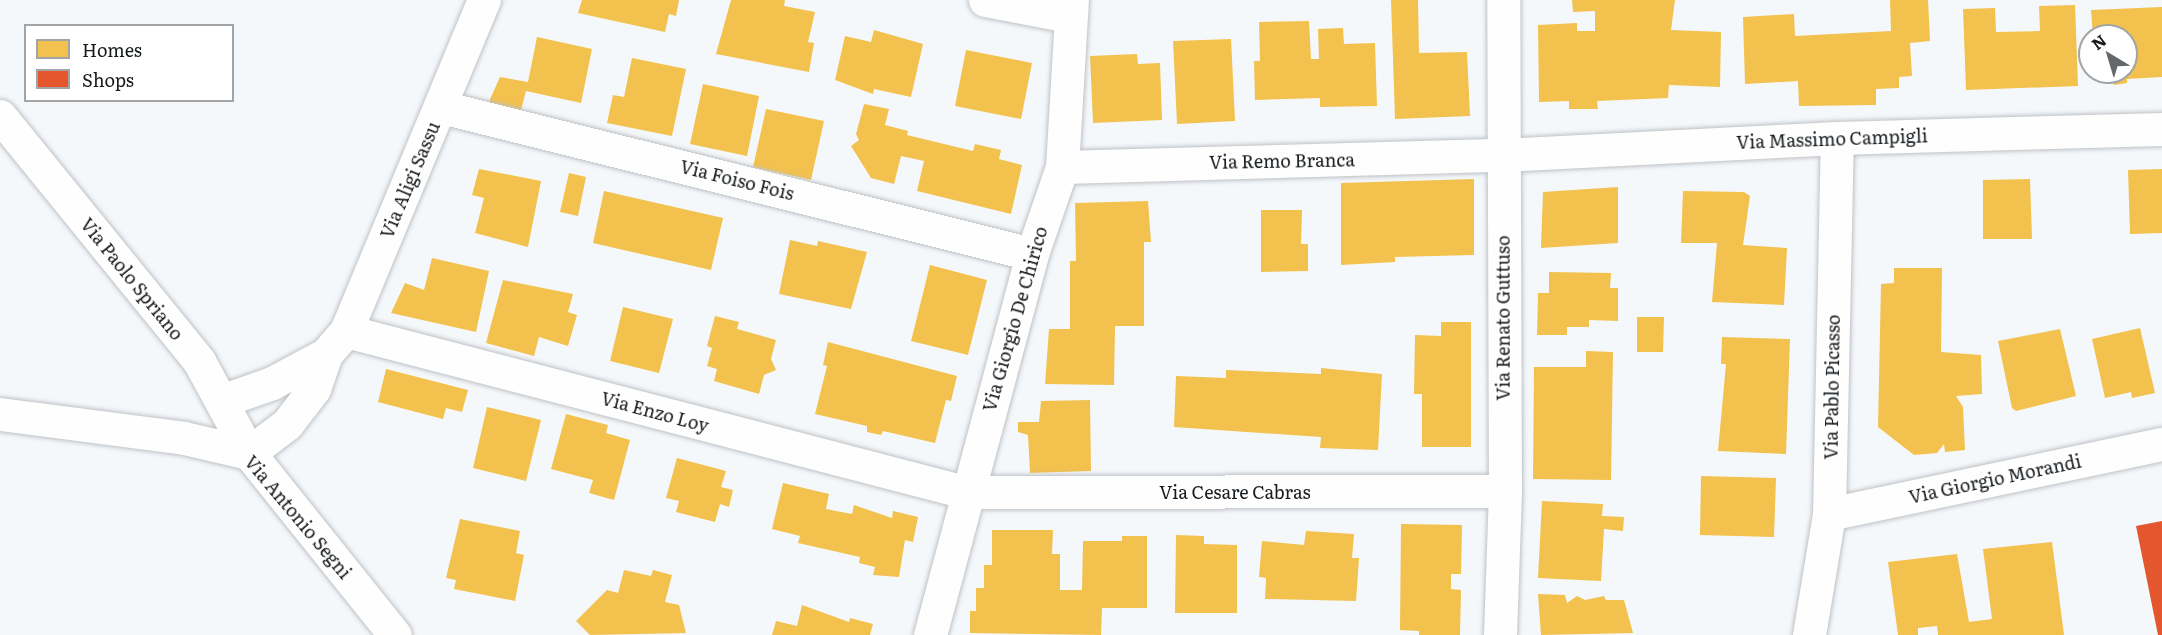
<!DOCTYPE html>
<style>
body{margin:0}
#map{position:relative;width:2162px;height:635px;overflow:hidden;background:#f5f8fb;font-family:Literata,serif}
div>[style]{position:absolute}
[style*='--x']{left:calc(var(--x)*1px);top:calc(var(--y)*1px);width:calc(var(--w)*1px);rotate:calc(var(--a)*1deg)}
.homes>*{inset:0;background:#f2c14e}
.shops>*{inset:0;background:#e4572e}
.roads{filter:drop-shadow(0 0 2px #bfc2c5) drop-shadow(0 0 2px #bfc2c5)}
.minor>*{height:33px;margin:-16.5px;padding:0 16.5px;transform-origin:16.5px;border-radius:16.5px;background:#fefefe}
span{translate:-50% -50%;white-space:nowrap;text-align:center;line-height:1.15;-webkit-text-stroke:6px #fff;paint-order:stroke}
.street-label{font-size:18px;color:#171b1e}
.legend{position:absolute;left:24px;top:24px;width:210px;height:78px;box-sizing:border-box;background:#fff;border:2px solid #a2a4a5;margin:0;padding:8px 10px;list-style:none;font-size:18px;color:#171b1e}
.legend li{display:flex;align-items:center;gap:12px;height:30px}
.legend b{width:30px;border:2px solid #a2a4a5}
.north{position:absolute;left:2078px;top:24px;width:60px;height:60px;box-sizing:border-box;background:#fff;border:2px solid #a2a4a5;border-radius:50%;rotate:322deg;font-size:16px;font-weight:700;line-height:24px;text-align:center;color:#171b1e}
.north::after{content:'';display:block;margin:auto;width:21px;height:27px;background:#65686b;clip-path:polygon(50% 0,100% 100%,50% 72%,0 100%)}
</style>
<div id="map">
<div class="homes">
<div style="clip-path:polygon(582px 0,679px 0,676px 16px,669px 14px,665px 32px,578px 13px)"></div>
<div style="clip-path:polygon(731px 0,785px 0,784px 6px,815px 12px,808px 42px,814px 43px,809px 72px,716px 54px)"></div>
<div style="clip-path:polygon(1391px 0,1418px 0,1419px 53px,1467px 52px,1470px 116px,1395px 119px)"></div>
<div style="clip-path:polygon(1572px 0,1675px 0,1671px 30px,1721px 32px,1720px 87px,1669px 85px,1668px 98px,1597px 101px,1598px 109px,1569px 109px,1569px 101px,1539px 102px,1538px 25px,1577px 23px,1577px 31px,1595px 31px,1595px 11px,1573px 12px)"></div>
<div style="clip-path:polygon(1890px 0,1928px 0,1930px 41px,1910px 43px,1912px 76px,1899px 77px,1899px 88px,1876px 89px,1876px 105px,1799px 106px,1798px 81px,1745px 84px,1743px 17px,1794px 14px,1795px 36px,1891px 31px)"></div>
<div style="clip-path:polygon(2075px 5px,2078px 86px,1966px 90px,1963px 9px,1995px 8px,1996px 32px,2040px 31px,2039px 6px)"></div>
<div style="clip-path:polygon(2162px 7px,2162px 77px,2127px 79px,2127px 83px,2114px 85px,2114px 81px,2095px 81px,2095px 72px,2126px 72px,2126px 36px,2093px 36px,2091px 10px)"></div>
<div style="clip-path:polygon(1309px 21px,1311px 59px,1319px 59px,1318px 29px,1343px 28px,1344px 44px,1375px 43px,1377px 106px,1320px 107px,1320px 98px,1255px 100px,1254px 61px,1260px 61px,1259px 22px)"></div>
<div style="clip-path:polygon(874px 30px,923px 44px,911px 97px,874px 89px,873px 94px,835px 80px,845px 36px,871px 42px)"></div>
<div style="clip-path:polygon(537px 37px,592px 49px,581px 103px,526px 91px,520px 114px,487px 106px,500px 77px,528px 82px)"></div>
<div style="clip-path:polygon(1231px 39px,1235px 121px,1177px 124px,1173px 41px)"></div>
<div style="clip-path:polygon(966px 50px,1032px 63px,1021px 119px,955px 106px)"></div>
<div style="clip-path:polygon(1137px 54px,1138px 64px,1160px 63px,1162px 120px,1093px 123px,1090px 56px)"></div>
<div style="clip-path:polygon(632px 58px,686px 69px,672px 136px,607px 123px,613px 95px,624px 97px)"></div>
<div style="clip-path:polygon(703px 84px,759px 96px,747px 156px,690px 144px)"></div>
<div style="clip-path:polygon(864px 104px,889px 109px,885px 125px,908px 131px,907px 135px,973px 151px,975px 144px,1001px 150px,999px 159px,1022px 165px,1011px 214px,917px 191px,924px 161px,901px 156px,894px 184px,871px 178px,851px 146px,859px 140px,856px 134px)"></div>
<div style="clip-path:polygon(766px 109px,824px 121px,811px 180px,753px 167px)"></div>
<div style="clip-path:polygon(479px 169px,541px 181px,528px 247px,475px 233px,484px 198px,472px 195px)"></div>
<div style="clip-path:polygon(2162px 169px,2162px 233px,2130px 234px,2128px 170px)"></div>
<div style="clip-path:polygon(569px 173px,586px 177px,578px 216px,560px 212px)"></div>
<div style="clip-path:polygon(1474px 179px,1474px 255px,1395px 257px,1395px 262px,1341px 265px,1341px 183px)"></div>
<div style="clip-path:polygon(2030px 179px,2032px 239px,1983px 239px,1983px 180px)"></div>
<div style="clip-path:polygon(1618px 187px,1618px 243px,1541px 248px,1543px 192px)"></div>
<div style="clip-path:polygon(604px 191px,723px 218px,711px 270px,593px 243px)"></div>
<div style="clip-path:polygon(1683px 191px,1744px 192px,1750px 196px,1743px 245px,1787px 248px,1784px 305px,1712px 302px,1717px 243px,1681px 243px)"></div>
<div style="clip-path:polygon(1148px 201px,1151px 242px,1144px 242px,1144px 326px,1115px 326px,1114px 385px,1045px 384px,1049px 329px,1070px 329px,1070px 261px,1076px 261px,1075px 203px)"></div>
<div style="clip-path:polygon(1261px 210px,1302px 210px,1301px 244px,1308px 244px,1308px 271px,1261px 272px)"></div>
<div style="clip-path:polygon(790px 240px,817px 246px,818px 241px,867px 252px,851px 309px,779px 294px)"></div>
<div style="clip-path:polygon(432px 258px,489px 271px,476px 332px,391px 313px,405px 283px,424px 290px)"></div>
<div style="clip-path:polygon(930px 265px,987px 280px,968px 355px,911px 341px)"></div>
<div style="clip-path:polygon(1894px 268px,1942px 268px,1941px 352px,1981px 355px,1982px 394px,1956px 396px,1963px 407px,1965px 450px,1945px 452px,1944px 444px,1937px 453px,1914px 455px,1878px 427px,1881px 284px,1894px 283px)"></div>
<div style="clip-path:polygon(1549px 272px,1611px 273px,1610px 288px,1618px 288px,1618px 321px,1589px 320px,1589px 327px,1567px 327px,1567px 335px,1537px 335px,1538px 293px,1549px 293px)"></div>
<div style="clip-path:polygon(503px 280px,573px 294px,568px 312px,577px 315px,568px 346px,539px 337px,534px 356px,486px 343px)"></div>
<div style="clip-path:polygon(623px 307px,673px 319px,659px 373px,610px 361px)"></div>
<div style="clip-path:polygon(715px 316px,739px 322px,737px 329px,776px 340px,771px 359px,776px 370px,764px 375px,759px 394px,714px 381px,717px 369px,707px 366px,712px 348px,707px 346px)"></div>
<div style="clip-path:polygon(1637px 317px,1664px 317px,1663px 352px,1637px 352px)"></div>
<div style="clip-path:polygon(1441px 322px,1471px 322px,1471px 447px,1422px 447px,1422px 394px,1414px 394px,1415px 335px,1441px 336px)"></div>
<div style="clip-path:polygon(2140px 328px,2155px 393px,2132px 398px,2131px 392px,2105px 398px,2092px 339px)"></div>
<div style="clip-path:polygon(2060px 329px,2076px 396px,2016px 411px,2012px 408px,1998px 341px)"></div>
<div style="clip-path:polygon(1722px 337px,1790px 339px,1786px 454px,1718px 451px,1726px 364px,1721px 364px)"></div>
<div style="clip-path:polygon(828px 342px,957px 376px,951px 401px,946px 400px,935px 443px,883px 431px,881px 435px,867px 432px,867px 426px,815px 414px,827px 366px,823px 365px)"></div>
<div style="clip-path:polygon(1586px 351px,1613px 352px,1611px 480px,1533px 479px,1534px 367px,1586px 367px)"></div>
<div style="clip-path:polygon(1321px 368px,1382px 374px,1378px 450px,1320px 448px,1321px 437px,1174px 427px,1176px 376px,1226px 378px,1226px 370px,1321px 374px)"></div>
<div style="clip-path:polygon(386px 369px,468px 390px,462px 412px,446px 408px,443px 419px,378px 402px)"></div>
<div style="clip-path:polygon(1090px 400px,1091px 471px,1030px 473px,1028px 435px,1018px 432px,1018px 422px,1039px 422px,1041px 401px)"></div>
<div style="clip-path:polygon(487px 407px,541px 420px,526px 481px,473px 468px)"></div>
<div style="clip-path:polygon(566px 414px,608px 425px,606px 433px,630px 440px,614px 500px,589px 493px,593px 480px,551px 469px)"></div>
<div style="clip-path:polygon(677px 458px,726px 471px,721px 487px,733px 490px,729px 507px,720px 504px,715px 522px,676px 512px,679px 501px,666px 498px)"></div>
<div style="clip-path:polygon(1701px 476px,1776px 478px,1774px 537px,1700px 535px)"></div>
<div style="clip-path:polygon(783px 483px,829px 494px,826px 509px,852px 514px,854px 505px,892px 518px,893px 511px,918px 517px,913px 542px,905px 540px,899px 577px,873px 575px,875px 567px,859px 563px,860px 557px,798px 543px,800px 536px,772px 529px)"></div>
<div style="clip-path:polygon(1542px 501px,1603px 504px,1602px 516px,1624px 517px,1623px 531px,1604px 529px,1601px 581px,1538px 578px)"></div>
<div style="clip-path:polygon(460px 519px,520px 531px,516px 553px,524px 555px,515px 601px,454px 589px,456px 580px,446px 578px)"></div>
<div style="clip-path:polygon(1401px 524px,1462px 525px,1461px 574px,1451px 574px,1451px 589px,1461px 590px,1460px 635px,1419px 635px,1419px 631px,1400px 630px)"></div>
<div style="clip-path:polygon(992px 530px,1053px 530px,1052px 554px,1060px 554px,1060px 590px,1082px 590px,1083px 541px,1122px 541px,1122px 536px,1147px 536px,1147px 608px,1102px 608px,1101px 635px,970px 633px,970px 611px,976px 611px,976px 588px,984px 588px,984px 565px,992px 565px)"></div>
<div style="clip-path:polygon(1306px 531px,1354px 534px,1352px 558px,1359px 558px,1356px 601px,1265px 599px,1266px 578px,1259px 577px,1262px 541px,1304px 545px)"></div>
<div style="clip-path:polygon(1176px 535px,1204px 536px,1204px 544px,1237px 545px,1237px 613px,1175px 613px)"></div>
<div style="clip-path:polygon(2052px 542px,2064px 635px,1938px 635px,1937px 626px,1918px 628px,1918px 635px,1898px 635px,1888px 562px,1957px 554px,1969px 622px,1992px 619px,1983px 549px)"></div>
<div style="clip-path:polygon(624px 570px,651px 576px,653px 570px,672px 575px,665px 602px,679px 605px,686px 633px,590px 635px,576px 621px,607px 590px,618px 593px)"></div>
<div style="clip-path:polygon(1538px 594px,1565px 595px,1567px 603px,1577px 596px,1585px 600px,1604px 596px,1606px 600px,1624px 600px,1633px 633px,1541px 635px)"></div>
<div style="clip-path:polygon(802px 605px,849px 622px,850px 618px,873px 624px,870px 635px,772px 635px,776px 621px,797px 626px)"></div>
</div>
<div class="shops">
<div style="clip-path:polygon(2162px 521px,2162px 635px,2158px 635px,2136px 526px)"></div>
</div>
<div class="roads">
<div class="minor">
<div style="--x:985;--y:0;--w:86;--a:10.8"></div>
<div style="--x:441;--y:107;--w:609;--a:13.97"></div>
<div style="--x:0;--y:116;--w:316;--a:50.9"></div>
<div style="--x:199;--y:361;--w:105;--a:61.5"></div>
<div style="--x:249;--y:453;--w:233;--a:51.3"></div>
<div style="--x:1062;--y:167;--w:440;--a:-1.6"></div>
<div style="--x:1502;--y:155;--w:335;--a:-2.9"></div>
<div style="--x:1837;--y:138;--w:325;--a:-1.6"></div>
<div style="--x:346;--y:331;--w:640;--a:14.58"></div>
<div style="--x:965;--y:492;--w:540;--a:-0.11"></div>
<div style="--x:221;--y:401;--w:54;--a:-19.4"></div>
<div style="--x:272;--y:383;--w:61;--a:-28.2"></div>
<div style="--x:0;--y:414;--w:186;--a:7.4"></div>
<div style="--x:184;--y:438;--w:67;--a:13"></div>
<div style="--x:249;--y:453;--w:48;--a:-37.3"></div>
<div style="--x:287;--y:424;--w:44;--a:-52.4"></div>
<div style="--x:314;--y:389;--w:37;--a:-71"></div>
<div style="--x:326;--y:354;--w:30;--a:-49"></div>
<div style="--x:346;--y:331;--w:359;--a:-67.4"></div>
<div style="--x:1829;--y:514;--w:340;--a:-11.9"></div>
<div style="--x:930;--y:635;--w:394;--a:-75"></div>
<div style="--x:1032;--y:254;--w:92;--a:-71"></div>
<div style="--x:1062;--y:167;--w:167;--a:-86.6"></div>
<div style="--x:1500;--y:635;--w:144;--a:-88"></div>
<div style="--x:1505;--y:491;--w:491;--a:-90.2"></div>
<div style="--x:1809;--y:635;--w:123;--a:-80.6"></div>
<div style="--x:1829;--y:514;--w:376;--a:-88.8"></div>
</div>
</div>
<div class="street-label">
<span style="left:1832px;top:139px;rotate:-2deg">Via Massimo Campigli</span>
<span style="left:1282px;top:161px;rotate:-1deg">Via Remo Branca</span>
<span style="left:410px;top:180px;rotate:-67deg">Via Aligi Sassu</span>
<span style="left:737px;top:180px;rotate:14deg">Via Foiso Fois</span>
<span style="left:132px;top:279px;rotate:51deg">Via Paolo Spriano</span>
<span style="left:1503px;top:318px;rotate:-90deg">Via Renato Guttuso</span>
<span style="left:1015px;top:319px;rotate:-74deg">Via Giorgio De Chirico</span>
<span style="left:1832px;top:387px;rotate:-89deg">Via Pablo Picasso</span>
<span style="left:655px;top:412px;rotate:15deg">Via Enzo Loy</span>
<span style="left:1995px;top:479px;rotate:-12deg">Via Giorgio Morandi</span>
<span style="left:1235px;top:492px">Via Cesare Cabras</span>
<span style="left:298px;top:517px;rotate:50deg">Via Antonio Segni</span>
</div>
<ul class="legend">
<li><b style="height:16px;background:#f2c14e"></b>Homes</li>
<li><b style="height:16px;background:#e4572e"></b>Shops</li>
</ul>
<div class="north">N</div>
</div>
